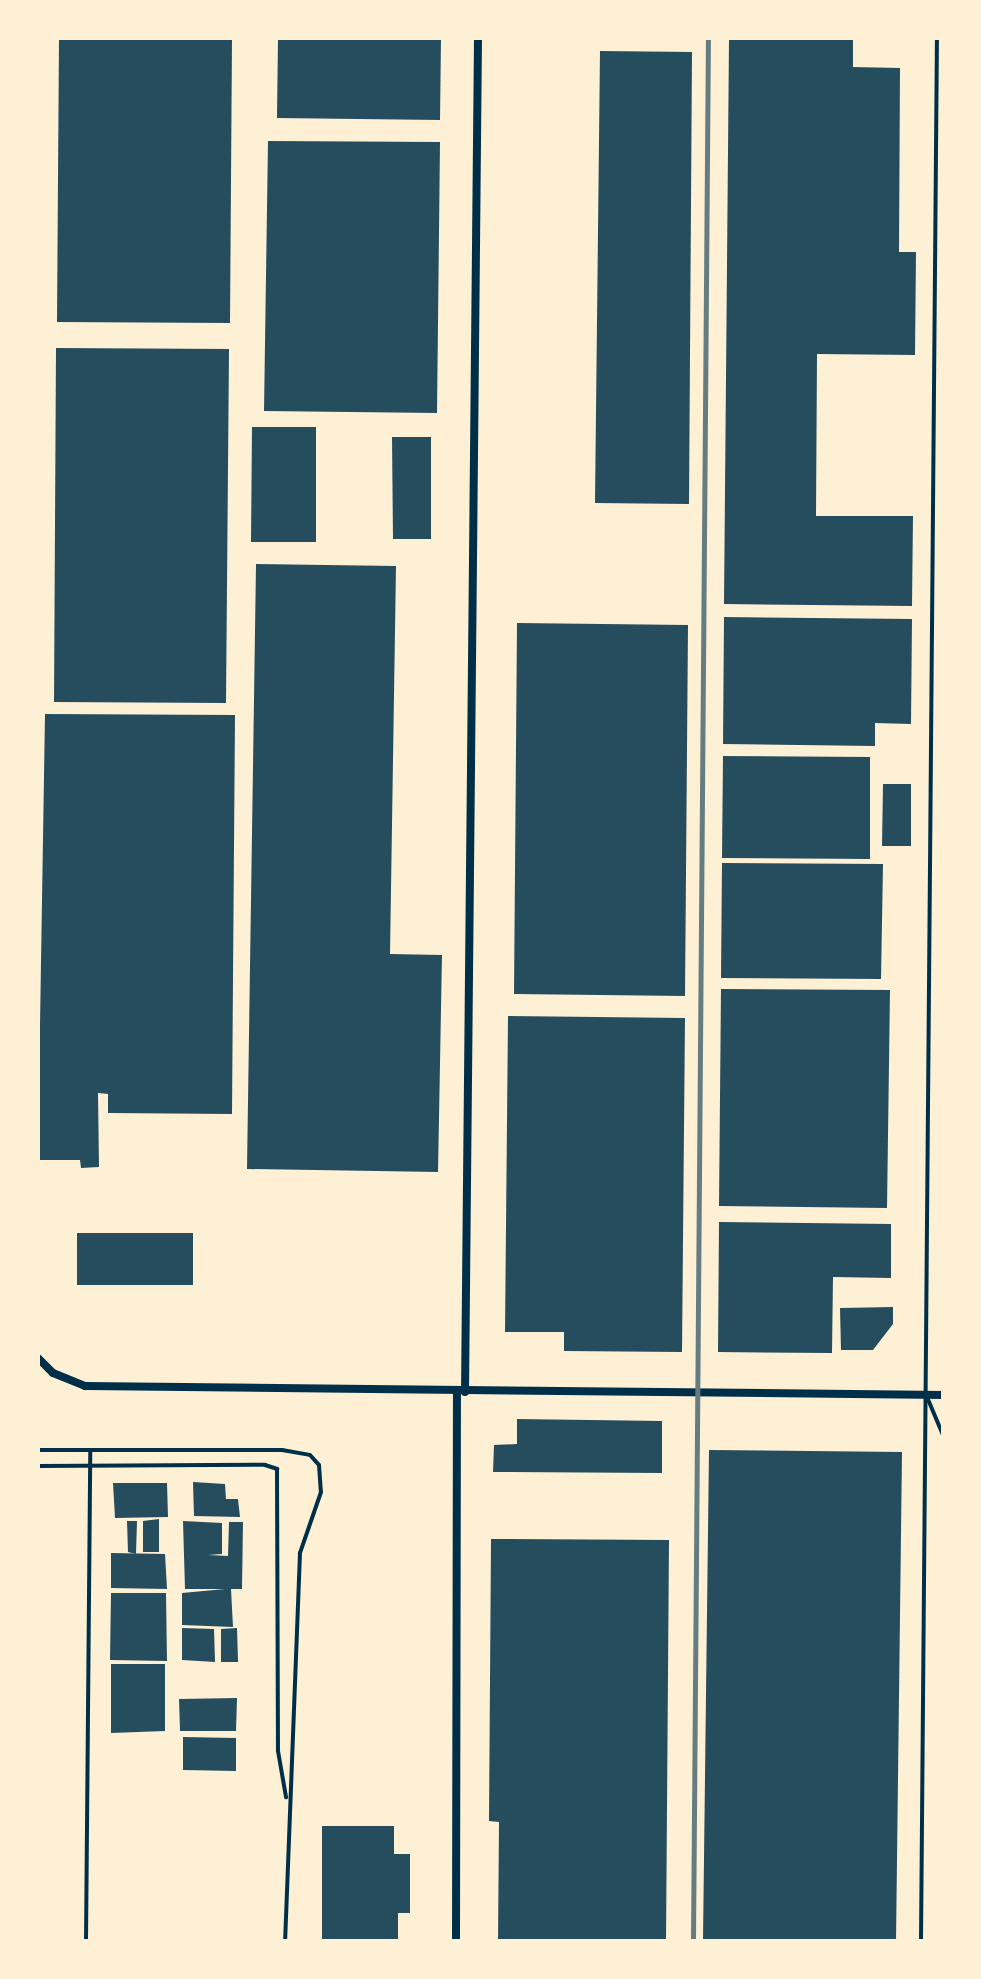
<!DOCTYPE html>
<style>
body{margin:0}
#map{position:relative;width:981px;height:1979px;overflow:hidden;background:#fdf0d5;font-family:"IBM Plex Sans",sans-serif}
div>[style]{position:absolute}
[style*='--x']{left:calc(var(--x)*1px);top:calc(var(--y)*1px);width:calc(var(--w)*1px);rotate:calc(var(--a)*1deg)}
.building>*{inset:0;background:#264d5e}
.service>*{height:4px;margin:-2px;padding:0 2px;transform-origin:2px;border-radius:2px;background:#003049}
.minor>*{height:8px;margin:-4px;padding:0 4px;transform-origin:4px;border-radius:4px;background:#003049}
.rail>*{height:5px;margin:-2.5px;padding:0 2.5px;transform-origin:2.5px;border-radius:2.5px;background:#657d81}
span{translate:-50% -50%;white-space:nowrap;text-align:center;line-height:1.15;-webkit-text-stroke:6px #fdf0d5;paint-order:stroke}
.frame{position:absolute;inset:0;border:40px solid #fdf0d5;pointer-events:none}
</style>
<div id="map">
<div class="building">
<div style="clip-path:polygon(59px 38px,232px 38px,230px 323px,57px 322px)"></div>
<div style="clip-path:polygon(278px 38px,441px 38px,440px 120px,277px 118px)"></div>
<div style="clip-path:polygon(729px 38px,853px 38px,853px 67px,900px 68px,899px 252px,916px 252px,915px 355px,817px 354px,816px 516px,913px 516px,912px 606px,724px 604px)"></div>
<div style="clip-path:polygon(600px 51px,692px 52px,689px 504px,595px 503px)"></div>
<div style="clip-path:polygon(268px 141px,440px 142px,437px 413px,264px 411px)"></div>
<div style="clip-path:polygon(56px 348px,229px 349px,226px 703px,54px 702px)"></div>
<div style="clip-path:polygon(252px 427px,316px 427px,316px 542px,251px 542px)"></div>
<div style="clip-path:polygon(392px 437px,431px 437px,431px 539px,393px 539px)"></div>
<div style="clip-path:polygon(256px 564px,396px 566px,390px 954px,442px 955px,438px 1172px,247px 1169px)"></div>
<div style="clip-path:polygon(724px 617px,912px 619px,911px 724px,875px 723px,875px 746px,723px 744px)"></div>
<div style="clip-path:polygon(517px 623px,688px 625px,685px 996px,514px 994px)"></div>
<div style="clip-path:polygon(45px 714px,235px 715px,232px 1114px,108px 1113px,108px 1094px,98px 1093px,99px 1167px,81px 1168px,80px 1160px,40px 1160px,38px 1149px)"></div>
<div style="clip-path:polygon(723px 756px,870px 757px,870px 859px,722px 858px)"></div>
<div style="clip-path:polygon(883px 784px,911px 784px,911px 846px,882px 846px)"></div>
<div style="clip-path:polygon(722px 863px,883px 864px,881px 979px,721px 978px)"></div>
<div style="clip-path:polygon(721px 989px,890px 990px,887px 1208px,719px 1206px)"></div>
<div style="clip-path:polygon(508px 1016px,685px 1018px,682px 1352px,564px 1351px,564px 1332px,505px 1332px)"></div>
<div style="clip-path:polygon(719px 1222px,891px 1224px,891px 1278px,833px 1277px,832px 1353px,718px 1352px)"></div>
<div style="clip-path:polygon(77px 1233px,193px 1233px,193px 1285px,77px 1285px)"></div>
<div style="clip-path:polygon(893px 1307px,893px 1324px,873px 1350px,841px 1350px,840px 1308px)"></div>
<div style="clip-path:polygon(517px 1419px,662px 1421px,662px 1473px,493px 1472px,494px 1445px,517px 1444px)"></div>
<div style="clip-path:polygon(709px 1450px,902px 1452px,896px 1941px,703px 1941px)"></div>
<div style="clip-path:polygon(193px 1482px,225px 1484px,226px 1499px,238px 1499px,240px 1517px,194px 1516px)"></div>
<div style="clip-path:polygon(113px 1483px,167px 1483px,168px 1517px,115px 1518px)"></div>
<div style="clip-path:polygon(159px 1519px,159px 1552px,143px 1552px,143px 1521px)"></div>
<div style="clip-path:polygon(127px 1521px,137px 1521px,136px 1554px,128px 1552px)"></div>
<div style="clip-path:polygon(183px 1521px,222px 1523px,222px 1554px,208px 1555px,228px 1556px,229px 1522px,243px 1522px,242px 1589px,231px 1589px,233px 1627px,182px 1625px,182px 1593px,225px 1589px,185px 1589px)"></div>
<div style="clip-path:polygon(491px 1539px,669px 1540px,666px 1941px,498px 1941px,499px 1822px,489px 1821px)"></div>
<div style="clip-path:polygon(111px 1553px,165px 1554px,167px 1589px,111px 1588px)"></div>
<div style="clip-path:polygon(111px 1593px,166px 1593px,167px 1661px,110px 1660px)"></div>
<div style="clip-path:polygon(182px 1628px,214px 1629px,215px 1662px,182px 1660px)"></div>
<div style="clip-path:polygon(237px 1628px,238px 1662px,221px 1662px,221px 1629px)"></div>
<div style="clip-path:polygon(111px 1664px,165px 1664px,165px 1731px,111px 1733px)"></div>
<div style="clip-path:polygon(237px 1698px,236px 1731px,180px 1731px,179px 1699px)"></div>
<div style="clip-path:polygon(183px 1737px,236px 1738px,236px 1771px,183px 1770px)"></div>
<div style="clip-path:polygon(322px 1826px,394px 1826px,394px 1854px,410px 1854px,410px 1913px,398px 1913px,398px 1941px,322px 1941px)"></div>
</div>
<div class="service">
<div style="--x:927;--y:1397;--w:41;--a:67.2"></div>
<div style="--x:38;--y:1450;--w:244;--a:0"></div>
<div style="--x:282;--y:1450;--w:28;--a:10"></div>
<div style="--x:310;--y:1455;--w:13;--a:48"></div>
<div style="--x:319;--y:1465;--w:27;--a:86"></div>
<div style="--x:321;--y:1492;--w:65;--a:109"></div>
<div style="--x:300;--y:1553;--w:388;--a:92.2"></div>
<div style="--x:38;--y:1466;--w:227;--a:-0.3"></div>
<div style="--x:265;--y:1465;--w:13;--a:18"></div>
<div style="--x:277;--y:1469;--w:282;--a:89.8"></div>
<div style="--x:278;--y:1751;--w:47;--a:80.1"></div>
<div style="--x:86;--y:1941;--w:491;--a:-89.5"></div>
<div style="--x:921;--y:1941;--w:1903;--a:-89.52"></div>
</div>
<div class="minor">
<div style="--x:38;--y:1358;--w:21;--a:45"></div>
<div style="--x:53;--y:1373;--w:35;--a:22"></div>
<div style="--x:85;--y:1386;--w:858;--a:0.6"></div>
<div style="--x:465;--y:1392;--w:1354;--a:-89.45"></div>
<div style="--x:456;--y:1941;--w:549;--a:-89.9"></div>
</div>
<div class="rail">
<div style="--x:693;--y:1941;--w:1903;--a:-89.55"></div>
</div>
<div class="frame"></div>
</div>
